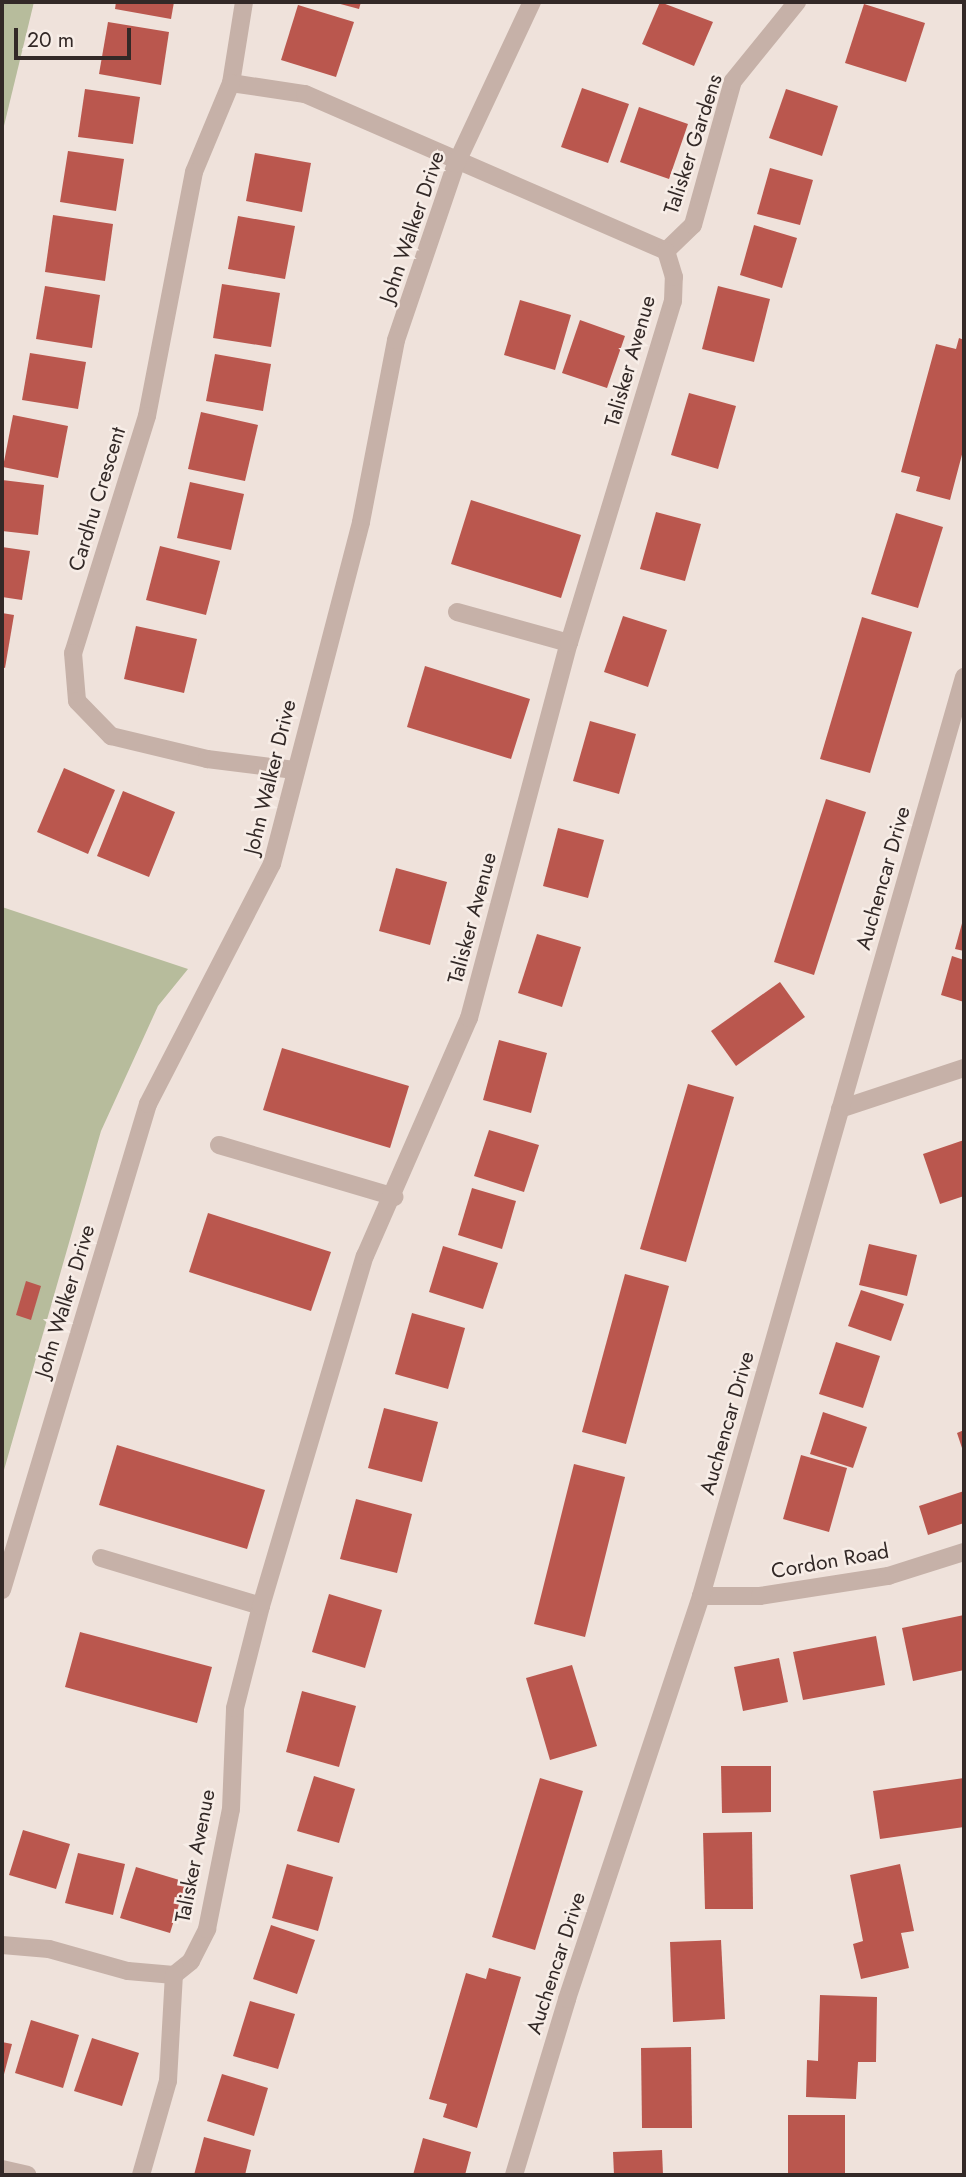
<!DOCTYPE html>
<style>
body{margin:0}
#map{position:relative;width:966px;height:2177px;overflow:hidden;background:#efe2db;font-family:Jost,sans-serif}
div>[style]{position:absolute}
[style*='--x']{left:calc(var(--x)*1px);top:calc(var(--y)*1px);width:calc(var(--w)*1px);rotate:calc(var(--a)*1deg)}
.green>*{inset:0;background:#b7bc9c}
.building>*{inset:0;background:#ba574e}
.minor>*{height:18px;margin:-9px;padding:0 9px;transform-origin:9px;border-radius:9px;background:#c6b1a8}
.tertiary>*{height:18px;margin:-9px;padding:0 9px;transform-origin:9px;border-radius:9px;background:#c6b1a8}
span{translate:-50% -50%;white-space:nowrap;text-align:center;line-height:1.15;-webkit-text-stroke:5px #f7ede7;paint-order:stroke}
.street-label{font-size:21px;color:#332927}
.frame{position:absolute;inset:0;border:4px solid #332927;pointer-events:none}
.scale{position:absolute;left:14px;top:28px;width:117px;height:32px;box-sizing:border-box;border:4px solid #332927;border-top:0;padding-left:9px;font-size:21px;line-height:24px;white-space:nowrap;color:#332927;-webkit-text-stroke:5px #f7ede7;paint-order:stroke}
</style>
<div id="map">
<div class="green">
<div style="clip-path:polygon(2px 2px,34px 2px,2px 134px)"></div>
<div style="clip-path:polygon(2px 907px,188px 969px,158px 1006px,101px 1131px,2px 1477px)"></div>
</div>
<div class="building">
<div style="clip-path:polygon(116px 2px,174px 2px,171px 19px,115px 9px)"></div>
<div style="clip-path:polygon(333px 2px,361px 2px,359px 9px)"></div>
<div style="clip-path:polygon(660px 2px,713px 22px,694px 66px,642px 44px)"></div>
<div style="clip-path:polygon(864px 4px,925px 23px,906px 82px,845px 63px)"></div>
<div style="clip-path:polygon(298px 5px,354px 22px,336px 77px,281px 60px)"></div>
<div style="clip-path:polygon(108px 22px,169px 32px,161px 85px,99px 74px)"></div>
<div style="clip-path:polygon(582px 88px,629px 104px,608px 163px,561px 147px)"></div>
<div style="clip-path:polygon(85px 89px,140px 97px,133px 144px,78px 137px)"></div>
<div style="clip-path:polygon(786px 89px,838px 106px,822px 156px,769px 138px)"></div>
<div style="clip-path:polygon(639px 107px,688px 124px,669px 179px,620px 162px)"></div>
<div style="clip-path:polygon(68px 151px,124px 159px,116px 211px,60px 202px)"></div>
<div style="clip-path:polygon(255px 153px,311px 163px,302px 212px,246px 201px)"></div>
<div style="clip-path:polygon(770px 168px,813px 180px,800px 225px,757px 214px)"></div>
<div style="clip-path:polygon(53px 215px,113px 224px,105px 281px,45px 272px)"></div>
<div style="clip-path:polygon(238px 216px,295px 226px,285px 279px,228px 269px)"></div>
<div style="clip-path:polygon(754px 225px,797px 238px,782px 288px,740px 275px)"></div>
<div style="clip-path:polygon(222px 284px,280px 293px,271px 347px,213px 338px)"></div>
<div style="clip-path:polygon(45px 286px,100px 295px,92px 348px,36px 339px)"></div>
<div style="clip-path:polygon(718px 286px,770px 299px,754px 362px,702px 349px)"></div>
<div style="clip-path:polygon(520px 300px,571px 315px,555px 370px,504px 355px)"></div>
<div style="clip-path:polygon(580px 320px,625px 336px,607px 388px,562px 373px)"></div>
<div style="clip-path:polygon(959px 338px,964px 340px,964px 447px,950px 500px,916px 491px,920px 477px,901px 472px,936px 344px,956px 349px)"></div>
<div style="clip-path:polygon(30px 353px,86px 362px,78px 409px,22px 400px)"></div>
<div style="clip-path:polygon(215px 354px,271px 364px,263px 411px,206px 401px)"></div>
<div style="clip-path:polygon(689px 393px,736px 406px,718px 469px,671px 455px)"></div>
<div style="clip-path:polygon(201px 412px,258px 425px,245px 481px,188px 469px)"></div>
<div style="clip-path:polygon(13px 415px,68px 426px,58px 478px,3px 467px)"></div>
<div style="clip-path:polygon(2px 480px,44px 485px,38px 535px,2px 531px)"></div>
<div style="clip-path:polygon(190px 482px,244px 494px,231px 550px,177px 538px)"></div>
<div style="clip-path:polygon(471px 500px,581px 535px,561px 598px,451px 564px)"></div>
<div style="clip-path:polygon(656px 512px,701px 524px,685px 581px,640px 569px)"></div>
<div style="clip-path:polygon(896px 513px,943px 527px,918px 608px,871px 594px)"></div>
<div style="clip-path:polygon(160px 546px,220px 561px,206px 615px,146px 600px)"></div>
<div style="clip-path:polygon(2px 547px,30px 551px,22px 600px,2px 597px)"></div>
<div style="clip-path:polygon(2px 613px,14px 615px,5px 668px,2px 667px)"></div>
<div style="clip-path:polygon(623px 616px,667px 630px,648px 687px,604px 672px)"></div>
<div style="clip-path:polygon(862px 617px,912px 632px,870px 773px,820px 759px)"></div>
<div style="clip-path:polygon(136px 626px,197px 639px,184px 693px,124px 679px)"></div>
<div style="clip-path:polygon(425px 666px,530px 699px,511px 759px,407px 727px)"></div>
<div style="clip-path:polygon(590px 721px,636px 734px,619px 794px,573px 781px)"></div>
<div style="clip-path:polygon(64px 768px,115px 790px,88px 854px,37px 832px)"></div>
<div style="clip-path:polygon(123px 791px,175px 812px,149px 877px,97px 856px)"></div>
<div style="clip-path:polygon(826px 799px,866px 812px,814px 975px,774px 962px)"></div>
<div style="clip-path:polygon(558px 828px,604px 840px,588px 898px,543px 886px)"></div>
<div style="clip-path:polygon(396px 868px,447px 882px,430px 945px,379px 931px)"></div>
<div style="clip-path:polygon(964px 916px,964px 951px,955px 949px)"></div>
<div style="clip-path:polygon(537px 934px,581px 947px,562px 1007px,518px 993px)"></div>
<div style="clip-path:polygon(952px 956px,964px 960px,964px 1002px,941px 995px)"></div>
<div style="clip-path:polygon(780px 982px,805px 1017px,736px 1066px,711px 1031px)"></div>
<div style="clip-path:polygon(499px 1040px,547px 1053px,531px 1113px,483px 1100px)"></div>
<div style="clip-path:polygon(282px 1048px,409px 1086px,390px 1148px,263px 1110px)"></div>
<div style="clip-path:polygon(688px 1084px,734px 1097px,686px 1262px,640px 1249px)"></div>
<div style="clip-path:polygon(489px 1130px,539px 1145px,524px 1192px,474px 1176px)"></div>
<div style="clip-path:polygon(964px 1140px,964px 1196px,940px 1204px,923px 1154px)"></div>
<div style="clip-path:polygon(472px 1188px,516px 1201px,502px 1249px,458px 1235px)"></div>
<div style="clip-path:polygon(208px 1213px,331px 1252px,311px 1311px,189px 1272px)"></div>
<div style="clip-path:polygon(869px 1244px,917px 1255px,907px 1296px,859px 1285px)"></div>
<div style="clip-path:polygon(443px 1246px,498px 1263px,483px 1309px,429px 1292px)"></div>
<div style="clip-path:polygon(625px 1274px,669px 1286px,626px 1444px,582px 1432px)"></div>
<div style="clip-path:polygon(26px 1281px,41px 1286px,31px 1320px,16px 1315px)"></div>
<div style="clip-path:polygon(861px 1290px,904px 1304px,891px 1341px,848px 1326px)"></div>
<div style="clip-path:polygon(412px 1313px,465px 1328px,448px 1389px,395px 1374px)"></div>
<div style="clip-path:polygon(836px 1342px,880px 1356px,863px 1408px,819px 1394px)"></div>
<div style="clip-path:polygon(384px 1408px,438px 1422px,422px 1482px,368px 1468px)"></div>
<div style="clip-path:polygon(823px 1412px,867px 1427px,853px 1468px,810px 1454px)"></div>
<div style="clip-path:polygon(964px 1430px,964px 1454px,957px 1433px)"></div>
<div style="clip-path:polygon(117px 1445px,265px 1490px,247px 1549px,99px 1505px)"></div>
<div style="clip-path:polygon(801px 1455px,847px 1468px,829px 1532px,783px 1519px)"></div>
<div style="clip-path:polygon(574px 1464px,625px 1477px,585px 1637px,534px 1624px)"></div>
<div style="clip-path:polygon(964px 1491px,964px 1523px,928px 1535px,919px 1506px)"></div>
<div style="clip-path:polygon(356px 1499px,412px 1514px,397px 1573px,340px 1559px)"></div>
<div style="clip-path:polygon(329px 1594px,382px 1610px,365px 1668px,312px 1652px)"></div>
<div style="clip-path:polygon(964px 1615px,964px 1670px,913px 1681px,902px 1628px)"></div>
<div style="clip-path:polygon(80px 1632px,212px 1667px,197px 1723px,65px 1687px)"></div>
<div style="clip-path:polygon(876px 1636px,885px 1685px,803px 1700px,793px 1652px)"></div>
<div style="clip-path:polygon(779px 1658px,788px 1702px,743px 1711px,734px 1667px)"></div>
<div style="clip-path:polygon(572px 1665px,597px 1746px,550px 1760px,526px 1678px)"></div>
<div style="clip-path:polygon(302px 1691px,356px 1706px,339px 1767px,286px 1752px)"></div>
<div style="clip-path:polygon(721px 1766px,771px 1766px,771px 1812px,722px 1813px)"></div>
<div style="clip-path:polygon(314px 1776px,355px 1789px,339px 1843px,297px 1831px)"></div>
<div style="clip-path:polygon(540px 1778px,583px 1791px,535px 1950px,492px 1937px)"></div>
<div style="clip-path:polygon(964px 1778px,964px 1827px,880px 1839px,873px 1791px)"></div>
<div style="clip-path:polygon(23px 1830px,70px 1844px,56px 1889px,9px 1875px)"></div>
<div style="clip-path:polygon(752px 1832px,753px 1909px,705px 1909px,703px 1833px)"></div>
<div style="clip-path:polygon(78px 1853px,125px 1864px,113px 1915px,65px 1903px)"></div>
<div style="clip-path:polygon(287px 1864px,333px 1877px,318px 1931px,272px 1918px)"></div>
<div style="clip-path:polygon(900px 1864px,914px 1931px,901px 1933px,909px 1968px,861px 1979px,853px 1944px,863px 1941px,850px 1875px)"></div>
<div style="clip-path:polygon(136px 1867px,186px 1882px,170px 1933px,120px 1918px)"></div>
<div style="clip-path:polygon(271px 1925px,315px 1940px,297px 1994px,253px 1979px)"></div>
<div style="clip-path:polygon(721px 1940px,725px 2019px,673px 2022px,670px 1942px)"></div>
<div style="clip-path:polygon(489px 1968px,521px 1977px,477px 2128px,443px 2117px,447px 2104px,429px 2099px,466px 1973px,486px 1979px)"></div>
<div style="clip-path:polygon(820px 1995px,877px 1997px,876px 2062px,858px 2062px,856px 2099px,806px 2097px,807px 2060px,818px 2061px)"></div>
<div style="clip-path:polygon(250px 2001px,295px 2014px,278px 2069px,233px 2056px)"></div>
<div style="clip-path:polygon(31px 2020px,79px 2035px,63px 2088px,15px 2073px)"></div>
<div style="clip-path:polygon(92px 2038px,139px 2053px,122px 2106px,74px 2091px)"></div>
<div style="clip-path:polygon(2px 2042px,12px 2044px,3px 2078px,2px 2078px)"></div>
<div style="clip-path:polygon(691px 2047px,692px 2128px,642px 2128px,641px 2048px)"></div>
<div style="clip-path:polygon(222px 2074px,268px 2088px,254px 2136px,207px 2121px)"></div>
<div style="clip-path:polygon(788px 2115px,845px 2115px,845px 2175px,788px 2175px)"></div>
<div style="clip-path:polygon(204px 2137px,251px 2150px,245px 2175px,194px 2175px)"></div>
<div style="clip-path:polygon(423px 2138px,471px 2152px,465px 2175px,413px 2175px)"></div>
<div style="clip-path:polygon(662px 2150px,663px 2175px,614px 2175px,613px 2152px)"></div>
</div>
<div class="minor">
<div style="--x:244;--y:2;--w:82;--a:99.1"></div>
<div style="--x:231;--y:83;--w:75;--a:8.5"></div>
<div style="--x:305;--y:94;--w:394;--a:23.5"></div>
<div style="--x:666;--y:251;--w:37;--a:-44"></div>
<div style="--x:693;--y:225;--w:149;--a:-74.5"></div>
<div style="--x:733;--y:81;--w:102;--a:-51"></div>
<div style="--x:231;--y:83;--w:96;--a:112.6"></div>
<div style="--x:194;--y:172;--w:248;--a:100.9"></div>
<div style="--x:147;--y:416;--w:248;--a:107.3"></div>
<div style="--x:73;--y:653;--w:48;--a:85.2"></div>
<div style="--x:77;--y:701;--w:49;--a:45.8"></div>
<div style="--x:111;--y:736;--w:99;--a:13.5"></div>
<div style="--x:207;--y:759;--w:88;--a:7.2"></div>
<div style="--x:457;--y:612;--w:116;--a:15.5"></div>
<div style="--x:840;--y:1109;--w:131;--a:-18.3"></div>
<div style="--x:219;--y:1145;--w:183;--a:16.5"></div>
<div style="--x:101;--y:1558;--w:167;--a:16.7"></div>
<div style="--x:701;--y:1596;--w:59;--a:0"></div>
<div style="--x:760;--y:1596;--w:130;--a:-8.9"></div>
<div style="--x:888;--y:1576;--w:80;--a:-17.5"></div>
<div style="--x:2;--y:1945;--w:47;--a:4.9"></div>
<div style="--x:49;--y:1949;--w:82;--a:15.6"></div>
<div style="--x:128;--y:1971;--w:46;--a:5"></div>
<div style="--x:174;--y:1975;--w:22;--a:-39"></div>
<div style="--x:191;--y:1961;--w:36;--a:-63"></div>
<div style="--x:207;--y:1929;--w:122;--a:-78.7"></div>
<div style="--x:231;--y:1809;--w:101;--a:-87.7"></div>
<div style="--x:235;--y:1708;--w:105;--a:-75.7"></div>
<div style="--x:261;--y:1606;--w:365;--a:-73.5"></div>
<div style="--x:365;--y:1256;--w:260;--a:-66.4"></div>
<div style="--x:469;--y:1018;--w:388;--a:-75.1"></div>
<div style="--x:569;--y:643;--w:357;--a:-73.1"></div>
<div style="--x:673;--y:301;--w:24;--a:-88"></div>
<div style="--x:674;--y:277;--w:27;--a:-107"></div>
<div style="--x:2;--y:2169;--w:26;--a:13"></div>
<div style="--x:141;--y:2175;--w:98;--a:-74"></div>
<div style="--x:168;--y:2081;--w:106;--a:-86.8"></div>
<div style="--x:514;--y:2175;--w:184;--a:-73.2"></div>
<div style="--x:567;--y:1999;--w:425;--a:-71.6"></div>
<div style="--x:701;--y:1596;--w:956;--a:-74.03"></div>
</div>
<div class="tertiary">
<div style="--x:2;--y:1590;--w:507;--a:-73.28"></div>
<div style="--x:148;--y:1104;--w:270;--a:-62.7"></div>
<div style="--x:272;--y:864;--w:353;--a:-75.4"></div>
<div style="--x:361;--y:522;--w:185;--a:-79.1"></div>
<div style="--x:396;--y:340;--w:186;--a:-71.2"></div>
<div style="--x:456;--y:164;--w:179;--a:-64.9"></div>
</div>
<div class="street-label">
<span style="left:693px;top:144px;rotate:-72deg">Talisker Gardens</span>
<span style="left:412px;top:227px;rotate:-71deg">John Walker Drive</span>
<span style="left:630px;top:361px;rotate:-74deg">Talisker Avenue</span>
<span style="left:97px;top:499px;rotate:-73deg">Cardhu Crescent</span>
<span style="left:270px;top:777px;rotate:-76deg">John Walker Drive</span>
<span style="left:883px;top:878px;rotate:-74deg">Auchencar Drive</span>
<span style="left:472px;top:918px;rotate:-75deg">Talisker Avenue</span>
<span style="left:65px;top:1301px;rotate:-73deg">John Walker Drive</span>
<span style="left:727px;top:1423px;rotate:-74deg">Auchencar Drive</span>
<span style="left:830px;top:1561px;rotate:-10deg">Cordon Road</span>
<span style="left:195px;top:1856px;rotate:-79deg">Talisker Avenue</span>
<span style="left:556px;top:1963px;rotate:-72deg">Auchencar Drive</span>
</div>
<div class="frame"></div>
<div class="scale">20 m</div>
</div>
